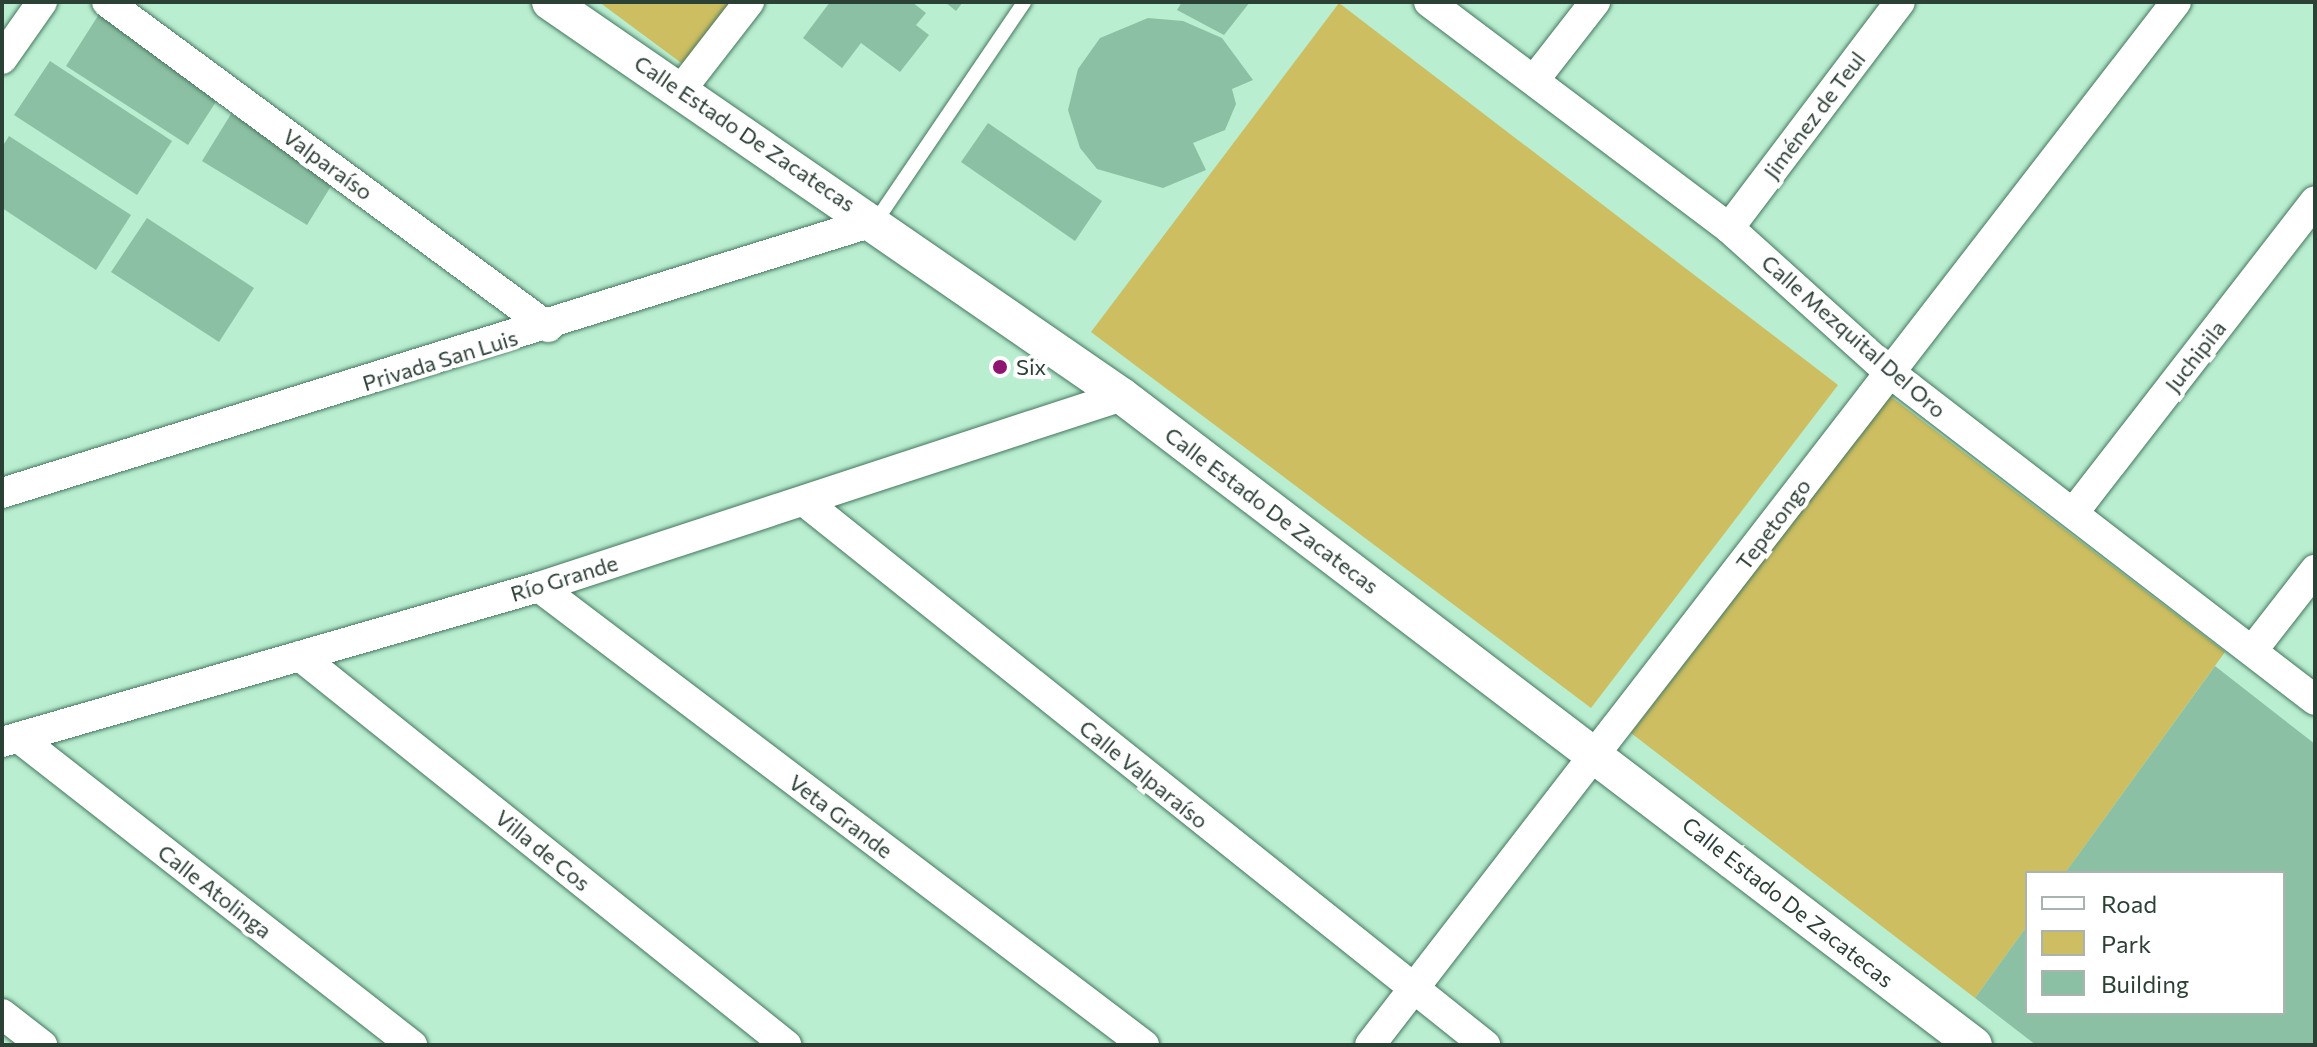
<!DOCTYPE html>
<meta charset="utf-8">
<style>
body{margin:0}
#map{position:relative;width:2317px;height:1047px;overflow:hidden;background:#b9eed1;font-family:Commissioner,sans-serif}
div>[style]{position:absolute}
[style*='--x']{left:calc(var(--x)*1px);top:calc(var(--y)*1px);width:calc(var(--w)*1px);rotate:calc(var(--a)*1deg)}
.green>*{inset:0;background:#ccbe61}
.building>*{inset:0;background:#8cc0a4}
.roads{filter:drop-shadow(0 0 2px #45765d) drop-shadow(0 0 2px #45765d)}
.service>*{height:14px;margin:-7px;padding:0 7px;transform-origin:7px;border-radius:7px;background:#fff}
.minor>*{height:30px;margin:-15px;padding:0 15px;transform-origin:15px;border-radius:15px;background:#fff}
.tertiary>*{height:36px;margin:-18px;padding:0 18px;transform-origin:18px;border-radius:18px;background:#fff}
.dots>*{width:22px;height:22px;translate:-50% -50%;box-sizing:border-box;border:4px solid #fff;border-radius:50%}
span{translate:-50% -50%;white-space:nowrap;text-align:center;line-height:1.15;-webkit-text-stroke:8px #fff;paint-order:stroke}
.street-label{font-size:22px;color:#2c4136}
.poi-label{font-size:22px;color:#2c4136}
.left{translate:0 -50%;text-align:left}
.frame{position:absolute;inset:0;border:4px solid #2c4136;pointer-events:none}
.legend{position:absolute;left:2025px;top:871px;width:260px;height:144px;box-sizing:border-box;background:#fff;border:2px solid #abb3af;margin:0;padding:10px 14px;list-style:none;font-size:24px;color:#2c4136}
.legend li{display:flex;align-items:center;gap:16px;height:40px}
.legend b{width:40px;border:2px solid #abb3af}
</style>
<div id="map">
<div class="green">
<div style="clip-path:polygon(599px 2px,731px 2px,684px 65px)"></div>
<div style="clip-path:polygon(1339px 3px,1838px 385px,1591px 708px,1091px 332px)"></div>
<div style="clip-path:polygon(1890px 396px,2225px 652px,2065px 873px,2027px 873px,2027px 926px,1975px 998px,1631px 733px)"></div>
</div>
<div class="building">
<div style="clip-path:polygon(830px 2px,912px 2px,926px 13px,916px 25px,929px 35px,900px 72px,861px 43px,842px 68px,803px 38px)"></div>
<div style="clip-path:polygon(945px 2px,963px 2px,956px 11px)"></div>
<div style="clip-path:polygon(1182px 2px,1250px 2px,1224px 35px,1177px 10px)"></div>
<div style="clip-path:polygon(101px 11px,223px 91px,188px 145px,66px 66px)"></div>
<div style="clip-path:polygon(1148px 18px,1183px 21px,1222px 38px,1253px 80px,1232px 89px,1236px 104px,1225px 130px,1193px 143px,1206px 170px,1163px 188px,1097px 169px,1080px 148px,1068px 110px,1078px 69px,1100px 38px)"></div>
<div style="clip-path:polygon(50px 61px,172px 141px,137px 195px,14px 115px)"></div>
<div style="clip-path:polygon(231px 114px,336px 178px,307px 225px,202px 161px)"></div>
<div style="clip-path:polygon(988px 123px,1102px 201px,1075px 241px,961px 162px)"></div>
<div style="clip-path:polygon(9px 136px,131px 215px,96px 270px,2px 208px,2px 147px)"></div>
<div style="clip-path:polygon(147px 218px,254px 288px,219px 342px,111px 272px)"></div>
<div style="clip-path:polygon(2215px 666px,2315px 744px,2315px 1045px,2036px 1045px,1975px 998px,2027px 926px,2027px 1013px,2283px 1013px,2283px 873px,2065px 873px)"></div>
</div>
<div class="roads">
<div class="service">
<div style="--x:876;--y:221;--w:264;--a:-55.9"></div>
</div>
<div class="minor">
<div style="--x:107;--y:2;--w:548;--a:36.39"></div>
<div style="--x:1429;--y:2;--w:376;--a:37"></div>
<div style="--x:1729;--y:228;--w:215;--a:42"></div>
<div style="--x:1889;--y:372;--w:538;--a:37.59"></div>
<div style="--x:2;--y:59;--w:70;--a:-54.9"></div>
<div style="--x:1535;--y:79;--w:98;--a:-52.1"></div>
<div style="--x:680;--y:91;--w:113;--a:-52.2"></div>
<div style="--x:1729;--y:228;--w:283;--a:-52.9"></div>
<div style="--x:2;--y:493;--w:915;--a:-17.29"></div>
<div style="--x:804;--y:501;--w:872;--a:38.62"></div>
<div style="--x:2074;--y:512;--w:393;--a:-52.2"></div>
<div style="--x:539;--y:587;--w:759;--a:37.13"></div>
<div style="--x:2252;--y:651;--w:103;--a:-52.1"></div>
<div style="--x:300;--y:656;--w:623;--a:38.67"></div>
<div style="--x:19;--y:738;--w:499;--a:38"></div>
<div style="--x:2;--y:742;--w:559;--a:-16.1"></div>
<div style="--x:539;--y:587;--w:613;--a:-18.14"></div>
<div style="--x:2;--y:1014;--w:51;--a:37.8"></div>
<div style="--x:1370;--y:1045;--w:1318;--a:-52.3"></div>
</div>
<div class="tertiary">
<div style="--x:550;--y:2;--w:695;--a:34.56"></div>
<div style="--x:1122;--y:396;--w:1071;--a:37.3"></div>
</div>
</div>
<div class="dots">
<div style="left:1000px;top:367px;background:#901573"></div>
</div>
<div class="street-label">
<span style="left:1814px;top:115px;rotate:-53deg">Jiménez de Teul</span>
<span style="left:745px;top:133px;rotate:34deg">Calle Estado De Zacatecas</span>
<span style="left:328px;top:164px;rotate:36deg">Valparaíso</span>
<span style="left:1854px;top:336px;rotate:41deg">Calle Mezquital Del Oro</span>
<span style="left:2195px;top:356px;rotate:-52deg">Juchipila</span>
<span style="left:440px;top:360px;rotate:-17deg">Privada San Luis</span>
<span style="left:1272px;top:510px;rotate:37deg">Calle Estado De Zacatecas</span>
<span style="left:1773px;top:524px;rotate:-53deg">Tepetongo</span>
<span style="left:564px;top:578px;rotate:-17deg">Río Grande</span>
<span style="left:1144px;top:774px;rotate:39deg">Calle Valparaíso</span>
<span style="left:841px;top:816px;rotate:37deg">Veta Grande</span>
<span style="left:543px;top:850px;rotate:39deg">Villa de Cos</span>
<span style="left:215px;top:891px;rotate:38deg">Calle Atolinga</span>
<span style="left:1788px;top:902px;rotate:38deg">Calle Estado De Zacatecas</span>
</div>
<div class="poi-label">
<span class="left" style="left:1016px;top:367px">Six</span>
</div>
<div class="frame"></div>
<ul class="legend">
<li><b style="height:10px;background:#fff"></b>Road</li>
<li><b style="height:22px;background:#ccbe61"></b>Park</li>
<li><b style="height:22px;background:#8cc0a4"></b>Building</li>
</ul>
</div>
